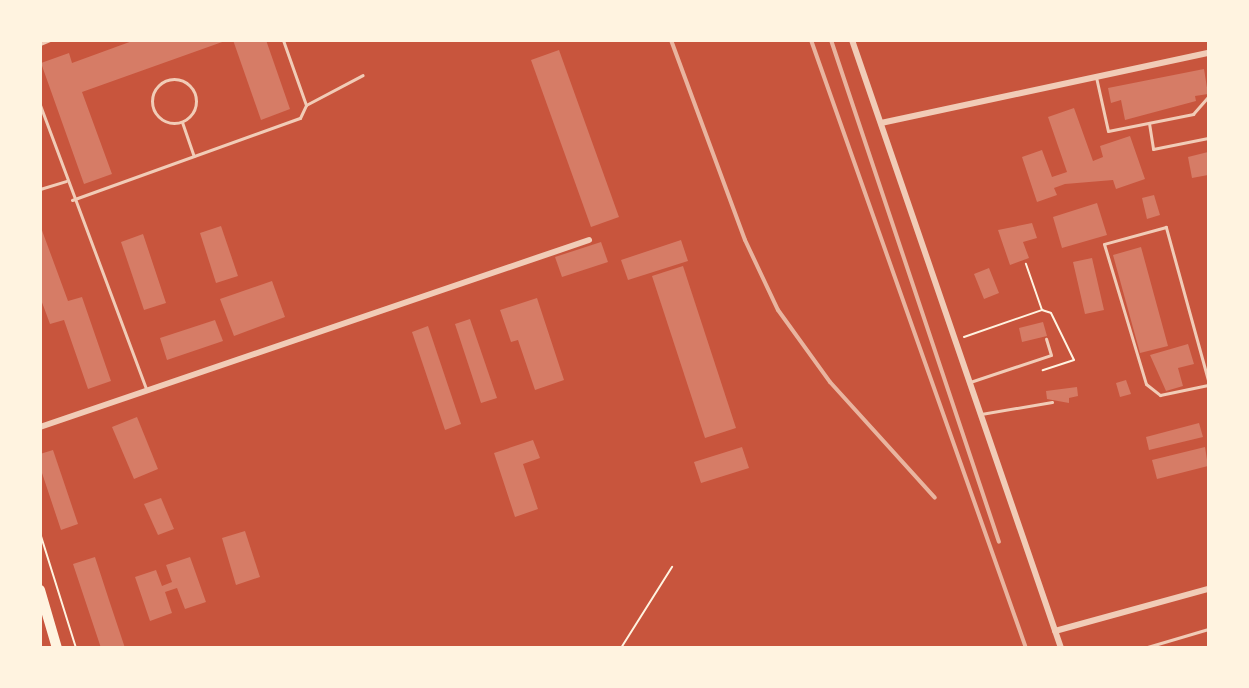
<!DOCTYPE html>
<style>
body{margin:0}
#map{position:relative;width:1249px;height:688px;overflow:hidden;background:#c8553d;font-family:Jost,sans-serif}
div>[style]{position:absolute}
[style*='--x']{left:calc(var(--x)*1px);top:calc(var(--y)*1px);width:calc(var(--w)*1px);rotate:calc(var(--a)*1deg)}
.building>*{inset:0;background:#d67c66}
.path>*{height:2px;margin:-1px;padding:0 1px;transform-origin:1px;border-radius:1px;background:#fff3e0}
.service>*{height:3px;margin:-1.5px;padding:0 1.5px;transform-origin:1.5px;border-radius:1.5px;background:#f1ccb7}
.service>.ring{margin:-1.5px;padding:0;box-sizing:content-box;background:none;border:3px solid #f1ccb7;border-radius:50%}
.minor>*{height:6px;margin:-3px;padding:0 3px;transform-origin:3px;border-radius:3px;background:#f1ccb7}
.primary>*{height:10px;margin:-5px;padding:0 5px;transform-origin:5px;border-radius:5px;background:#fff3e0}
.rail>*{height:4px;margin:-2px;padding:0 2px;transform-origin:2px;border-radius:2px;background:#e9b49f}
span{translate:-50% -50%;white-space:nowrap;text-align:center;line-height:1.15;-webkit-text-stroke:4.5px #fff3e0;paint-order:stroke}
.frame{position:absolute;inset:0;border:42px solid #fff3e0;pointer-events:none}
</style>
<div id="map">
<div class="building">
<div style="clip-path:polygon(135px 40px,225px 41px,82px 92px,112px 174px,84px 184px,41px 63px,69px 53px,72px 63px)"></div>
<div style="clip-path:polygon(233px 40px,266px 40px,290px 109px,261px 120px)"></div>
<div style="clip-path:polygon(559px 50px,619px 217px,591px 227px,531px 60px)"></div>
<div style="clip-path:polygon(1204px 69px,1208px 94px,1195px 96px,1196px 101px,1125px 120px,1121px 100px,1111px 103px,1108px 88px)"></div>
<div style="clip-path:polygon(1074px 108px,1093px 161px,1103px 157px,1100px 146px,1130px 136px,1145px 179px,1116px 189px,1113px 180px,1065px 184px,1054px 188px,1057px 195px,1037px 202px,1022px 157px,1042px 150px,1052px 177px,1067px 172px,1048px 117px)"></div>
<div style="clip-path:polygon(1208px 152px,1208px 175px,1192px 178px,1188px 157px)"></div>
<div style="clip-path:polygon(1154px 195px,1160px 215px,1147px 219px,1142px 198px)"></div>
<div style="clip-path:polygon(1097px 203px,1107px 235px,1062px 248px,1053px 217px)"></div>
<div style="clip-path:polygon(1032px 223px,1037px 238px,1023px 242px,1029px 258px,1010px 265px,998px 230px)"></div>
<div style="clip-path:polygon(40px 225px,68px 301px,82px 297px,111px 381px,88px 389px,64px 320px,50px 324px,40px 297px)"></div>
<div style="clip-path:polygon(221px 226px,238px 276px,216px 283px,200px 233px)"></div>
<div style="clip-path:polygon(143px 234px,166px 303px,144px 310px,121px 242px)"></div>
<div style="clip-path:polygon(681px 240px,688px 261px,628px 280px,621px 260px)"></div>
<div style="clip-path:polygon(601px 242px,608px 262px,562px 277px,555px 257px)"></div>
<div style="clip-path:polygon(1141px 247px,1168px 346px,1140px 353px,1113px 255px)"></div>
<div style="clip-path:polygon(1092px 258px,1104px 310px,1085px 314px,1073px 262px)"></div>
<div style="clip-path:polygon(683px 266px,736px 428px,705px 438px,652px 276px)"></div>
<div style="clip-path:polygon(989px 268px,999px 293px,984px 299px,974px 274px)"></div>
<div style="clip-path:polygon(272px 281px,285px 317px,234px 336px,220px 299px)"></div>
<div style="clip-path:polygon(537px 298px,564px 380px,535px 390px,518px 340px,511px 342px,500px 310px)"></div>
<div style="clip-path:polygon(470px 319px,497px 398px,481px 403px,455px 324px)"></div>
<div style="clip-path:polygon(215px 320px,223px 341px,167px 360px,160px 338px)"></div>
<div style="clip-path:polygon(1043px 322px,1047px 336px,1022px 342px,1019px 328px)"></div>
<div style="clip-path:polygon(428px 326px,461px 424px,445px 430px,412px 332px)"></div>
<div style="clip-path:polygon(1188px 344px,1194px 364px,1178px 368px,1183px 386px,1166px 391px,1150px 355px)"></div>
<div style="clip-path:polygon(1126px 380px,1131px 394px,1120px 397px,1116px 383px)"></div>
<div style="clip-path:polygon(1077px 387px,1078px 396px,1069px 398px,1069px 403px,1047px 399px,1046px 391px)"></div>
<div style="clip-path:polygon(137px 417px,158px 469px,134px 479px,112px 427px)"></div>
<div style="clip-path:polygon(1199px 423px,1203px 437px,1149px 450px,1146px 437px)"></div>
<div style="clip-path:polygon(533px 440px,540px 458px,523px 464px,538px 509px,515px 517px,494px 453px)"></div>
<div style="clip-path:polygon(742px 447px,749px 468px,701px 483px,694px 462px)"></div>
<div style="clip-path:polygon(1205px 447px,1208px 466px,1157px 479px,1152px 460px)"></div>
<div style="clip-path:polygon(53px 450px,78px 524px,61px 530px,40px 467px,40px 454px)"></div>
<div style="clip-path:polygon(161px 498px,174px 529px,158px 535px,144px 504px)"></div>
<div style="clip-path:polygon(245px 531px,260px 577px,236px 585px,222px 538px)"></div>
<div style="clip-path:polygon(95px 557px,109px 600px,125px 648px,101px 648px,73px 564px)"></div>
<div style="clip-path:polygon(190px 557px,206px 602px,185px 609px,177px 588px,165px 592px,172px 613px,150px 621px,135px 577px,156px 570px,162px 586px,172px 582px,166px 565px)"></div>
</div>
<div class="path">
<div style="--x:1042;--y:310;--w:9;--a:18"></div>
<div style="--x:1051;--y:313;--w:52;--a:63.9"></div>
<div style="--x:1074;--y:360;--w:33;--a:162"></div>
<div style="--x:964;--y:337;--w:83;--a:-19.1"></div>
<div style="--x:1042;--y:310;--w:49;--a:-109.2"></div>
<div style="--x:40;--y:533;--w:121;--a:72.6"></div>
<div style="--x:621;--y:648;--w:96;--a:-57.8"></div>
</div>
<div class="service">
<div style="--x:40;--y:44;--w:11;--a:-22"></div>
<div style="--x:1096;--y:77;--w:55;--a:77.5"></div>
<div style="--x:1108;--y:131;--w:87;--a:-11.3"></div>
<div style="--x:1193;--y:114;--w:23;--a:-49"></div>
<div class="ring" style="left:152px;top:79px;width:41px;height:41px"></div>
<div style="--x:40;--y:105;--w:305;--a:69.5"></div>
<div style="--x:306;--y:105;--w:64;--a:-27.8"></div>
<div style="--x:182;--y:122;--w:36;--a:71"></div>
<div style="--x:1149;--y:123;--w:26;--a:81"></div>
<div style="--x:1153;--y:149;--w:56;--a:-11.3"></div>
<div style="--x:40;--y:189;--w:27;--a:-17"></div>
<div style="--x:72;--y:200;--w:242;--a:-19.8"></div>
<div style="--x:300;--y:118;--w:14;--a:-65"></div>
<div style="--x:306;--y:105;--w:69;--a:-109.5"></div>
<div style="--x:1208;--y:380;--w:159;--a:-105.4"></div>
<div style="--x:1166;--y:227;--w:64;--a:164.7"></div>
<div style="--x:1104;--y:244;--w:146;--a:73.3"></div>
<div style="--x:1146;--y:384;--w:18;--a:38"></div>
<div style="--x:1160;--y:395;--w:49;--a:-11.8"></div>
<div style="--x:970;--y:382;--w:85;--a:-18.4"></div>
<div style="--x:1051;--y:355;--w:17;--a:-107"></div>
<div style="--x:981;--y:414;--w:72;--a:-9.6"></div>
<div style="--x:1144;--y:648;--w:67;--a:-16.5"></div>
</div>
<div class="minor">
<div style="--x:852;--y:40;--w:643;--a:71.03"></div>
<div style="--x:881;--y:123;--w:334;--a:-12.1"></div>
<div style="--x:40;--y:427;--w:580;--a:-18.81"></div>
<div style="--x:1055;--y:631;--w:159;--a:-15.4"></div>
</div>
<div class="primary">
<div style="--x:40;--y:590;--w:60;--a:73.7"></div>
</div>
<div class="rail">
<div style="--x:671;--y:40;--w:213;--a:69.7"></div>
<div style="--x:745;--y:240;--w:77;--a:64.8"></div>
<div style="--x:778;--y:310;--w:89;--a:54.2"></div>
<div style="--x:830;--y:382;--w:156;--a:47.8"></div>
<div style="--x:811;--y:40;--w:645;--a:70.53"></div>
<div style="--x:831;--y:40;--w:529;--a:71.5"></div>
</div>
<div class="frame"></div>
</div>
